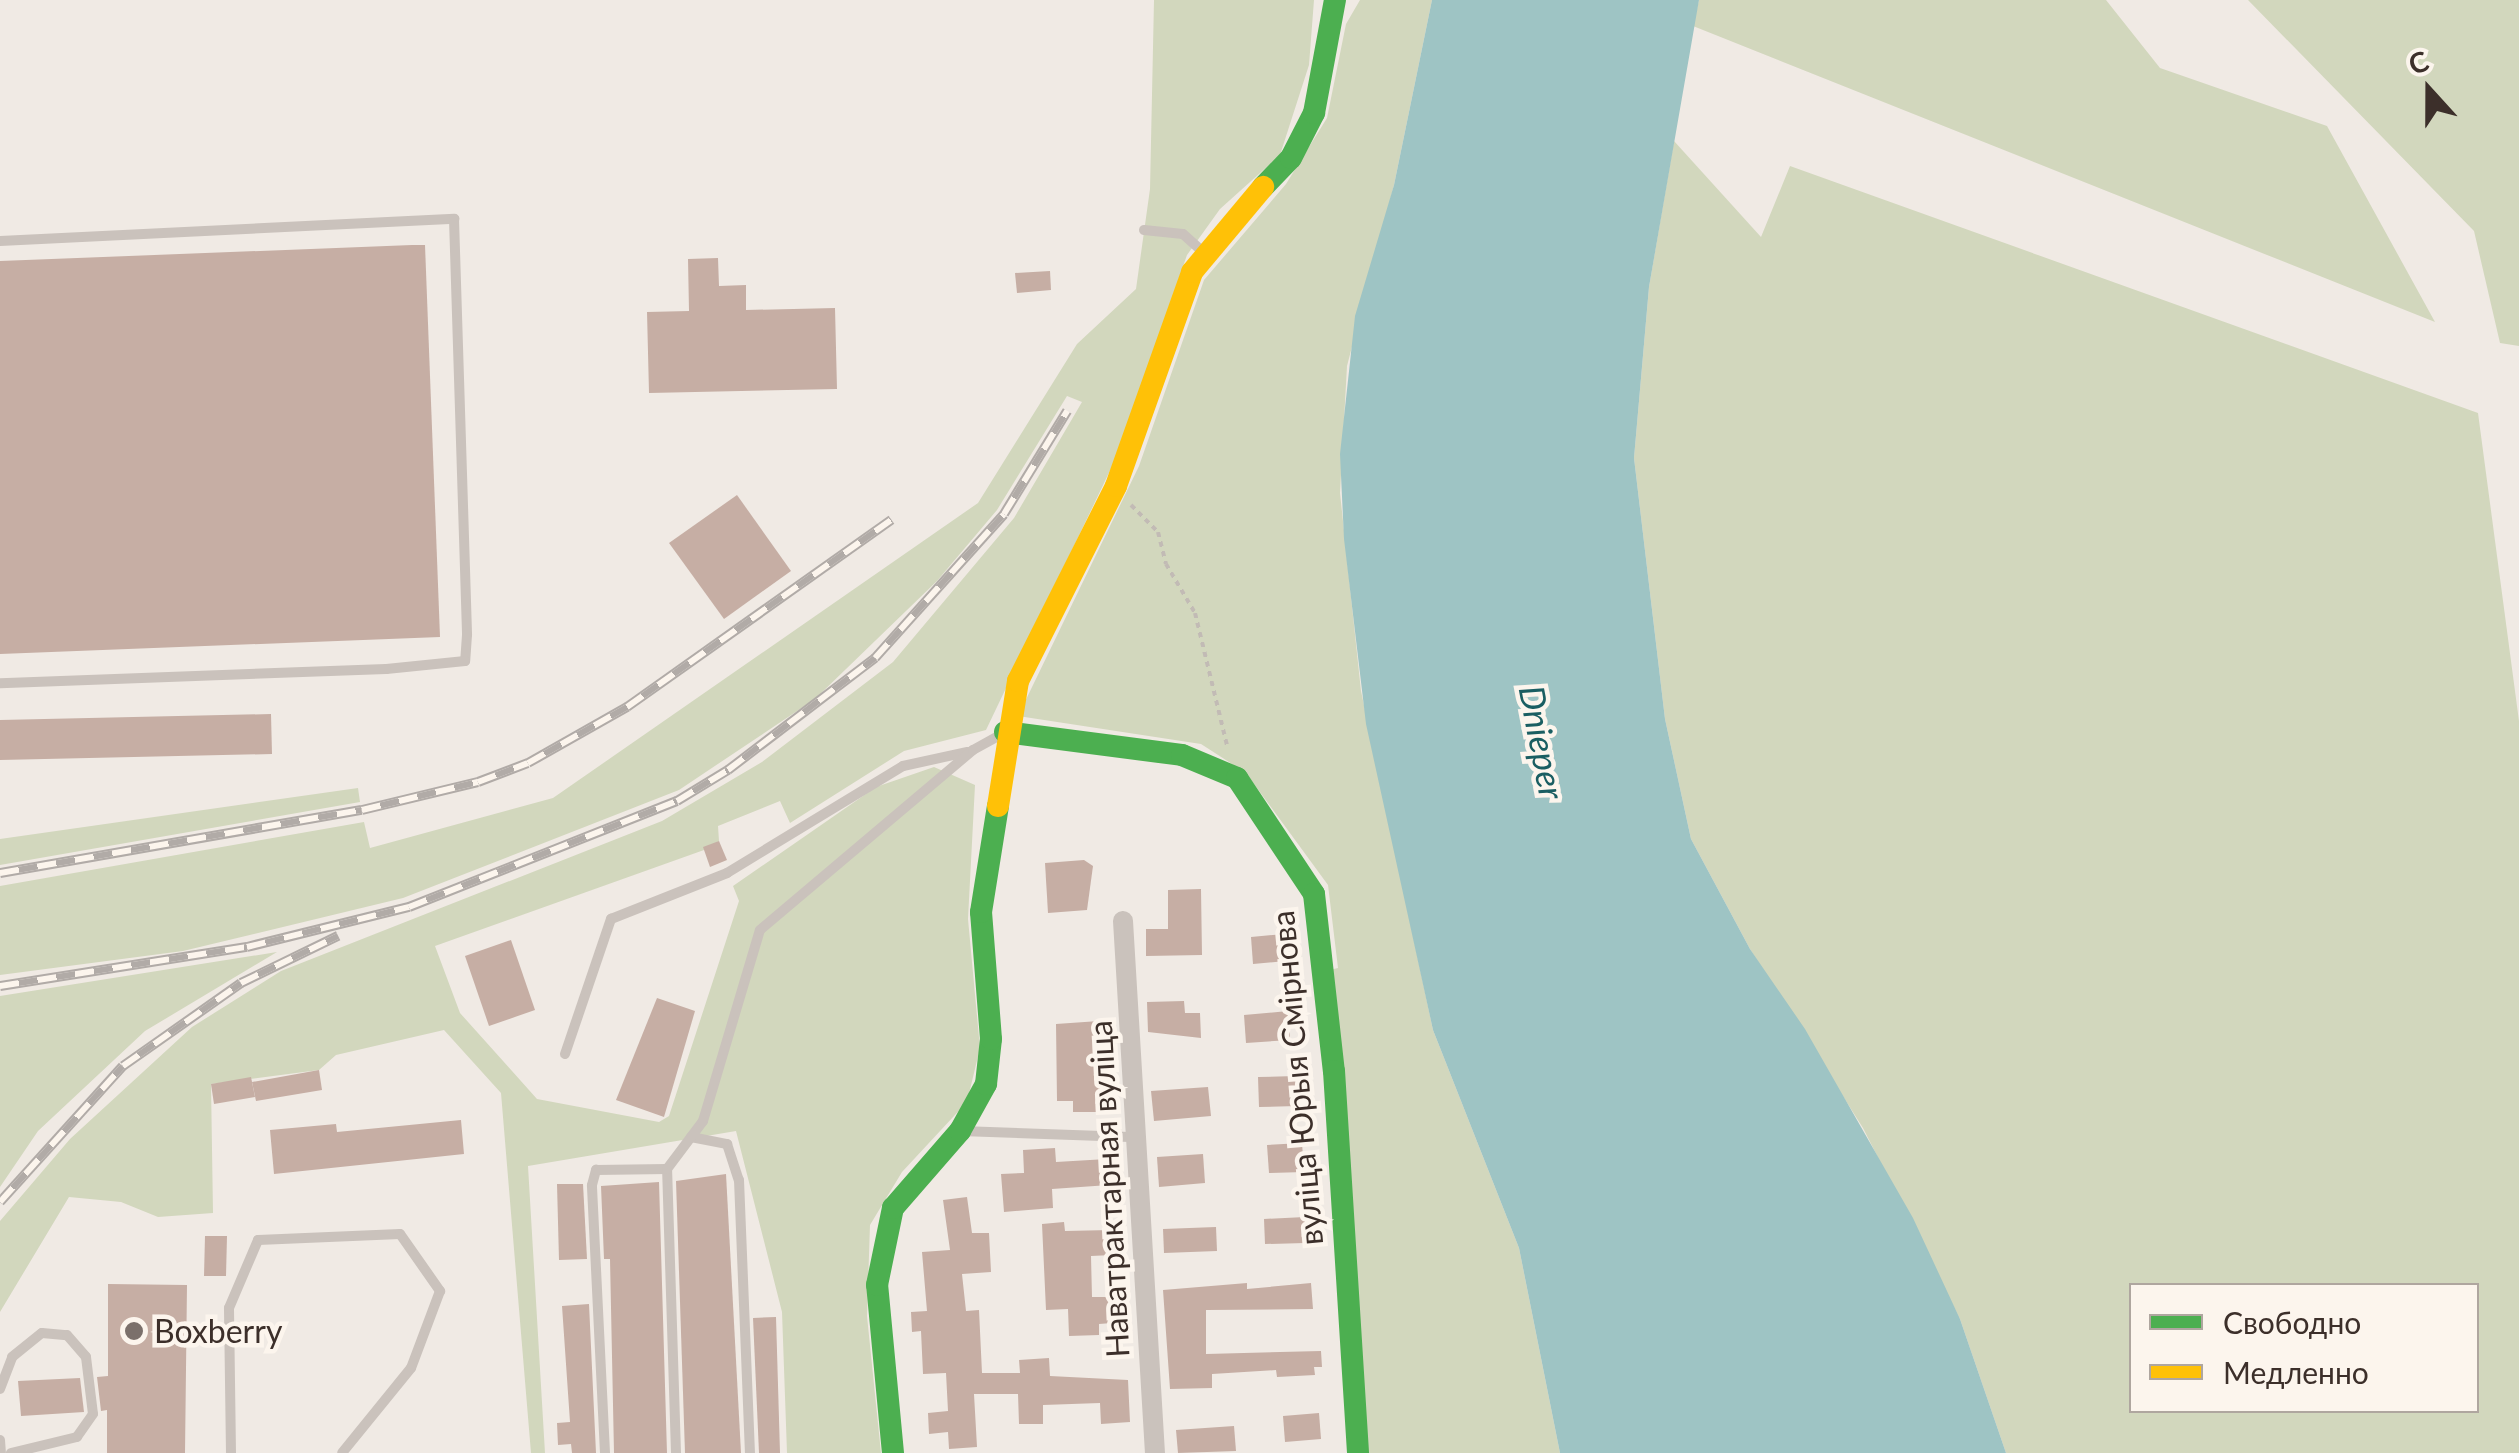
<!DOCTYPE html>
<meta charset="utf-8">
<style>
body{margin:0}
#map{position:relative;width:2519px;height:1453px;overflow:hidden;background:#f0eae4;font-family:Lato,sans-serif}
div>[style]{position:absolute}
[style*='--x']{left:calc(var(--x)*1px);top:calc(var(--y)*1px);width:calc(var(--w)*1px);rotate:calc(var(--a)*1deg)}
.green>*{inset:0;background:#d2d7bd}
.water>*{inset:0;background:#9ec4c4}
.building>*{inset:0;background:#c6aea4}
.path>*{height:4px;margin-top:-2px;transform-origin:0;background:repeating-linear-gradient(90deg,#c2bbb5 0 5px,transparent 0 10px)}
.lane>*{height:10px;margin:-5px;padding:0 5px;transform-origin:5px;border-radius:5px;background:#cac2bc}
.street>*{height:20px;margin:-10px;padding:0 10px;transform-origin:10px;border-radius:10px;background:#cac2bc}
.fast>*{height:22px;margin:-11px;padding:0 11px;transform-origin:11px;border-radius:11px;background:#4caf50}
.slow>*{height:22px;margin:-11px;padding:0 11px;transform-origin:11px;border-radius:11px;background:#ffc107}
.rail>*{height:10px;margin-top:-5px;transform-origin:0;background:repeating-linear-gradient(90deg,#fcf5ed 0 19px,#b1aba7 0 38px);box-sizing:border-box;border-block:2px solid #b1aba7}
.dots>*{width:28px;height:28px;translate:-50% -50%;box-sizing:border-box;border:5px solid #fcf5ed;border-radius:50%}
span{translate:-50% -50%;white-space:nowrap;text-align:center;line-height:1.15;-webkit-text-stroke:9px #fcf5ed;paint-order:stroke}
.street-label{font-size:32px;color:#3c2f2a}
.poi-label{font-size:32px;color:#3c2f2a}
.left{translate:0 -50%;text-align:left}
.water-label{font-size:35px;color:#1a5e62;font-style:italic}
.legend{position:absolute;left:2129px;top:1283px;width:350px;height:130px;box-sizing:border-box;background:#fcf5ed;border:2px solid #afa69f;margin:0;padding:12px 18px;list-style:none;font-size:30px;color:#3c2f2a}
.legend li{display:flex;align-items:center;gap:20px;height:50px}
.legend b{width:50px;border:2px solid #afa69f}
.north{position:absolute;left:2379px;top:40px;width:100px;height:100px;-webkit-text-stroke:8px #fcf5ed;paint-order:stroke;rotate:339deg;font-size:28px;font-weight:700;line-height:40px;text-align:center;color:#3c2f2a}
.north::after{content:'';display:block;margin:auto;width:35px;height:45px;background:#3c2f2a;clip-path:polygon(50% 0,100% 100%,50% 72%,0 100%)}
</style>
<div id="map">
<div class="green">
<div style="clip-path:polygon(1154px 0,1314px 0,1309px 65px,1280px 155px,1220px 209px,1187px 255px,1116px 458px,986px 730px,904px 751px,790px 823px,780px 801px,718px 826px,719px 841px,704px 850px,435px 946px,460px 1013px,537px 1099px,659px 1122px,669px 1116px,739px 901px,733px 886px,876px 787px,934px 767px,975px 785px,968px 919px,980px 1048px,967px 1102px,902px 1172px,870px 1225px,867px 1316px,881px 1453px,787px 1453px,782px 1312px,736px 1131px,528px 1166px,545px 1453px,531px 1453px,501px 1093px,444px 1030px,336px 1055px,319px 1070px,211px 1084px,213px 1213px,158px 1217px,121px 1202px,69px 1197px,0 1312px,0 1221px,70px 1139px,192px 1027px,281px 971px,662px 821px,762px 762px,893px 662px,1014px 518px,1082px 402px,1067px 396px,997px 510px,937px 581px,815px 699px,679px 790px,403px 898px,183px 951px,0 975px,0 886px,364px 822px,370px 848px,553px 798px,978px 503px,1077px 344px,1136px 289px,1150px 189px)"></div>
<div style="clip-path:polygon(1360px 0,1432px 0,1394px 185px,1347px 366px,1340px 493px,1361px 691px,1433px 1030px,1519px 1248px,1560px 1453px,1356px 1453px,1321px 972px,1338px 968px,1328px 885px,1246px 773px,1201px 744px,1018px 716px,1139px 466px,1204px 280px,1286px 184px,1327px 118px,1346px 24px)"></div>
<div style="clip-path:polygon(1699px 0,2106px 0,2160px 68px,2327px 126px,2435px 322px,1693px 26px)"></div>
<div style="clip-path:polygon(2248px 0,2519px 0,2519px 346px,2500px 343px,2474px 231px)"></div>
<div style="clip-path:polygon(evenodd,1674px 141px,1761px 237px,1790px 166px,2478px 413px,2519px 721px,2519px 1453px,2006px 1453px,1960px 1319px,1863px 1128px,1750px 949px,1691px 839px,1665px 719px,1634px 458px,1649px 287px,1674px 141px,2132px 1286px,2476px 1286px,2476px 1410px,2132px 1410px,2132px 1286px)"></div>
<div style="clip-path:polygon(358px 788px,360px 802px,0 865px,0 839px)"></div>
<div style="clip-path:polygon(277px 952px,145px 1031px,38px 1131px,0 1187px,0 996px)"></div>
</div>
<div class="water">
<div style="clip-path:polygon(1432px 0,1699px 0,1649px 287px,1634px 458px,1665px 719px,1691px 839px,1750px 949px,1805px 1029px,1913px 1218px,1960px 1319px,2006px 1453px,1560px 1453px,1519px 1248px,1433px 1030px,1366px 724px,1344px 539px,1340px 454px,1355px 316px,1394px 185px)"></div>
</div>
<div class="building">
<div style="clip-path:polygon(412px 245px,425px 245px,440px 637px,0 654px,0 261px)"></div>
<div style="clip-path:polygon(718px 258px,719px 286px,746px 285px,746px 310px,835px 308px,837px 389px,649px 393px,647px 312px,689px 311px,688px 259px)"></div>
<div style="clip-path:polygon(1050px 271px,1051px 290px,1017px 293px,1015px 273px)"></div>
<div style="clip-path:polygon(737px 495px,791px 571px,724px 619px,669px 543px)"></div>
<div style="clip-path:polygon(271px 714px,272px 754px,0 760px,0 720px)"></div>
<div style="clip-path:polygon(719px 841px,727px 860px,710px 867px,703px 847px)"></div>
<div style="clip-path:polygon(1084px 860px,1093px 866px,1087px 910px,1048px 913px,1045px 863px)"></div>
<div style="clip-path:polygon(1201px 889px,1202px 955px,1146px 956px,1146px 929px,1168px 929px,1168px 890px)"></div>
<div style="clip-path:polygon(1284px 934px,1286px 961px,1253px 964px,1251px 937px)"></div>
<div style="clip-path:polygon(511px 940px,535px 1010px,489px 1026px,465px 956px)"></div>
<div style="clip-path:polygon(657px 998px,695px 1011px,664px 1117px,616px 1100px)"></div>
<div style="clip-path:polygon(1184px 1001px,1185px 1013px,1200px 1013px,1201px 1038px,1148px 1032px,1147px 1002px)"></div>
<div style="clip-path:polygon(1288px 1011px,1290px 1040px,1246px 1043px,1244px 1015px)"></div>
<div style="clip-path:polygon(1099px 1021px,1102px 1068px,1111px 1068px,1111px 1089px,1101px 1090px,1102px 1112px,1073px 1112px,1073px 1101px,1057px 1101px,1056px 1024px)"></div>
<div style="clip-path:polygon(319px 1070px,322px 1090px,256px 1101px,252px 1082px)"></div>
<div style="clip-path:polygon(1296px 1076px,1297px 1106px,1259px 1107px,1258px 1077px)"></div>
<div style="clip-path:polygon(251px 1077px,255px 1097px,214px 1104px,211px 1084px)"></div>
<div style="clip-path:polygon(1208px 1087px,1211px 1116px,1154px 1121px,1151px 1091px)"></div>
<div style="clip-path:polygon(461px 1120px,464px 1154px,274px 1174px,270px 1130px,336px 1124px,337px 1132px)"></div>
<div style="clip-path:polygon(1302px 1143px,1304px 1172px,1269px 1173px,1267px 1145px)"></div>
<div style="clip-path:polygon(1055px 1148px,1056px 1162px,1107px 1159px,1109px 1185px,1052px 1189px,1053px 1208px,1004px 1212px,1001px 1174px,1024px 1173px,1023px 1150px)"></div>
<div style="clip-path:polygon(1203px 1154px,1205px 1183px,1159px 1187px,1157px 1157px)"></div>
<div style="clip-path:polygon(726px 1174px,741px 1453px,685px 1453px,676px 1181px)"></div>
<div style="clip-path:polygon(659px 1182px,667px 1453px,614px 1453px,610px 1259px,604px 1259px,601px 1186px)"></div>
<div style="clip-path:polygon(557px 1184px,583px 1184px,587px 1259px,559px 1260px)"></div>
<div style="clip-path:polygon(967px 1197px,972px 1233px,989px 1233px,991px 1272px,962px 1274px,966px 1311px,979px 1310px,982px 1373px,1020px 1373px,1019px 1360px,1049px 1358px,1050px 1376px,1128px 1380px,1130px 1422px,1101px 1424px,1100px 1403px,1043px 1405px,1043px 1424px,1019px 1424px,1018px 1394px,974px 1394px,977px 1447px,949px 1449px,948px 1432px,929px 1434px,928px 1413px,948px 1411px,946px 1373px,923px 1374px,921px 1331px,912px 1332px,911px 1312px,927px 1311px,922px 1252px,950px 1250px,943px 1200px)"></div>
<div style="clip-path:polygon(1305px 1217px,1305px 1243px,1265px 1244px,1264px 1219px)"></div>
<div style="clip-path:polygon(1064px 1222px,1065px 1231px,1111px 1230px,1112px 1255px,1091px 1256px,1092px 1297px,1111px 1297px,1112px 1323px,1099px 1324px,1099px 1335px,1069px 1336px,1068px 1309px,1046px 1310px,1042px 1224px)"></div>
<div style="clip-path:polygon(1216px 1227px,1217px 1251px,1164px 1253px,1163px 1229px)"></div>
<div style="clip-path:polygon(205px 1236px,227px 1236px,226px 1276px,204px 1276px)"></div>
<div style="clip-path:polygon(1247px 1283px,1247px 1289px,1311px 1283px,1313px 1309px,1206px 1310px,1206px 1354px,1321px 1351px,1322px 1367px,1314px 1367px,1315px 1375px,1277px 1377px,1276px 1370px,1212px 1374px,1212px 1388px,1170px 1389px,1163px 1290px)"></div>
<div style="clip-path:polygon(108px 1284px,187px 1285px,185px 1453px,107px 1453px,107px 1410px,101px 1411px,97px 1377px,108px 1376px)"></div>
<div style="clip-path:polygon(589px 1304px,596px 1453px,572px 1453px,571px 1444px,558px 1445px,557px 1423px,570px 1422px,562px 1306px)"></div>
<div style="clip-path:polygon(776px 1317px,780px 1453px,759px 1453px,753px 1318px)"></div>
<div style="clip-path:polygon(80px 1378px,84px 1412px,21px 1416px,18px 1381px)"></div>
<div style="clip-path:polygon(1319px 1413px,1321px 1439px,1285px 1442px,1283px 1416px)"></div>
<div style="clip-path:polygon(1234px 1426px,1236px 1451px,1178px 1453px,1176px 1430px)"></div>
</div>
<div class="path">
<div style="--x:1131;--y:505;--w:38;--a:45"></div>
<div style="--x:1158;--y:532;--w:33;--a:76"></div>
<div style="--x:1166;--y:564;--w:57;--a:59.4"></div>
<div style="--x:1195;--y:613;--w:136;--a:76.4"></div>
</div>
<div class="lane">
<div style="--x:1144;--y:230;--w:39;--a:6"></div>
<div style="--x:1183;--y:234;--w:27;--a:42"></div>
<div style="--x:0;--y:241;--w:455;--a:-2.8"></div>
<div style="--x:454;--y:219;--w:416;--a:88.2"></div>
<div style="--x:467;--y:635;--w:26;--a:94"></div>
<div style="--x:465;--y:661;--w:79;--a:174.2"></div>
<div style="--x:386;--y:669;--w:386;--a:177.9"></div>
<div style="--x:565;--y:1054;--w:143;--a:-71.2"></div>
<div style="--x:611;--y:919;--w:125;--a:-21.6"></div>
<div style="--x:727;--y:873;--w:206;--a:-31.3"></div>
<div style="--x:903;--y:766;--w:66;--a:-12.3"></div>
<div style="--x:961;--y:1131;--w:176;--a:2"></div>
<div style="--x:691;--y:1137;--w:37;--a:11"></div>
<div style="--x:727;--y:1144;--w:38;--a:72"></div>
<div style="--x:739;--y:1180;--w:273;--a:87.7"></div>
<div style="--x:0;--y:1389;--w:34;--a:-69"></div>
<div style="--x:12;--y:1357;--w:38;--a:-39"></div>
<div style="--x:42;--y:1333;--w:25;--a:5"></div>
<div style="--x:67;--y:1335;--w:29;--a:49"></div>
<div style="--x:86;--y:1357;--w:57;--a:83"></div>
<div style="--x:93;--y:1414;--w:28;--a:125"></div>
<div style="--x:77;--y:1437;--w:68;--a:166.4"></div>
<div style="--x:0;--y:1440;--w:13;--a:86"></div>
<div style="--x:231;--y:1453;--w:145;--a:-90.8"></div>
<div style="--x:229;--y:1308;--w:74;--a:-66.9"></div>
<div style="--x:258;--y:1240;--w:142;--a:-2.4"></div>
<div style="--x:400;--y:1234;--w:70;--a:54.9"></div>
<div style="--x:440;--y:1291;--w:82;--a:110.6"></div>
<div style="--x:411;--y:1368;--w:109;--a:129.1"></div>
<div style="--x:605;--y:1453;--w:268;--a:-92.8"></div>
<div style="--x:592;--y:1185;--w:16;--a:-75"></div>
<div style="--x:596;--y:1170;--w:71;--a:-0.8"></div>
<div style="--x:676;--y:1453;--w:284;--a:-91.8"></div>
<div style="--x:667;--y:1169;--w:60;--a:-53.1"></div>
<div style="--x:703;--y:1121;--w:199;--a:-73.4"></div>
<div style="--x:760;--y:930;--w:279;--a:-40.2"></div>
<div style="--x:973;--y:750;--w:35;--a:-29"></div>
</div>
<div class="street">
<div style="--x:1123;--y:921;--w:533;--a:86.56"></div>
</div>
<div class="fast">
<div style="--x:1263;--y:187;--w:40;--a:-46"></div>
<div style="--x:1291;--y:158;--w:51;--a:-62.9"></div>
<div style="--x:1314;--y:113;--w:115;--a:-79.5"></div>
<div style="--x:1005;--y:732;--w:178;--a:7.4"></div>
<div style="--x:1182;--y:755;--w:60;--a:22.7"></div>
<div style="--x:1237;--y:778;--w:139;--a:56.4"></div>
<div style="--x:1314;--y:894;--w:178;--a:83.6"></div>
<div style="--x:1334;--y:1071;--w:383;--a:86.4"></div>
<div style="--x:893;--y:1453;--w:169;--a:-95.4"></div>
<div style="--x:877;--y:1285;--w:79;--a:-78.3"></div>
<div style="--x:893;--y:1208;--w:102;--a:-49"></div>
<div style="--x:960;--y:1131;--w:54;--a:-61"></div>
<div style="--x:986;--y:1084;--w:45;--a:-83.7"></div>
<div style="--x:991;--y:1039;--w:127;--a:-94.5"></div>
<div style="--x:981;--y:912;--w:107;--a:-80.9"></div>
</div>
<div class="slow">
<div style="--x:998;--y:806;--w:127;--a:-80.9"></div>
<div style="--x:1018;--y:681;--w:218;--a:-63.3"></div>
<div style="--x:1116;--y:486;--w:227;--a:-70.4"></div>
<div style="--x:1192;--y:272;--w:111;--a:-50.1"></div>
</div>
<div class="rail">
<div style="--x:0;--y:873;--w:367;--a:-9.9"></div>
<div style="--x:362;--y:810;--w:119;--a:-13.6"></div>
<div style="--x:478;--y:782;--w:53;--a:-20.8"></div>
<div style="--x:528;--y:763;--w:114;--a:-29.5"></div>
<div style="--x:627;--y:707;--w:324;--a:-35.3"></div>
<div style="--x:0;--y:986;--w:250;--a:-9"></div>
<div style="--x:247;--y:947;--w:167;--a:-13.9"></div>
<div style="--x:409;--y:907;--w:288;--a:-21.6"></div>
<div style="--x:677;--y:801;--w:60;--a:-31.3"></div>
<div style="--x:728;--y:770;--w:185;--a:-37.3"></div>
<div style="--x:875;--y:658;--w:193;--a:-48.1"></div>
<div style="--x:1004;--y:514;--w:121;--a:-58.5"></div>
<div style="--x:0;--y:1202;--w:183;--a:-47.9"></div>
<div style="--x:123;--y:1066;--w:144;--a:-35.1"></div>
<div style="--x:241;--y:983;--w:108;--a:-25.9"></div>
</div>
<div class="dots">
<div style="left:134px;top:1331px;background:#7b706b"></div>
</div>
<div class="street-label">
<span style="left:1297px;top:1078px;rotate:-95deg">вуліца Юрыя Смірнова</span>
<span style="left:1109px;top:1189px;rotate:-93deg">Наватрактарная вуліца</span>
</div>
<div class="poi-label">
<span class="left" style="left:154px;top:1331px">Boxberry</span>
</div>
<div class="water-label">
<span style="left:1543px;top:742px;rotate:79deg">Dnieper</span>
</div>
<ul class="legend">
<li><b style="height:12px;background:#4caf50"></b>Свободно</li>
<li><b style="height:12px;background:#ffc107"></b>Медленно</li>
</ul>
<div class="north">С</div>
</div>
